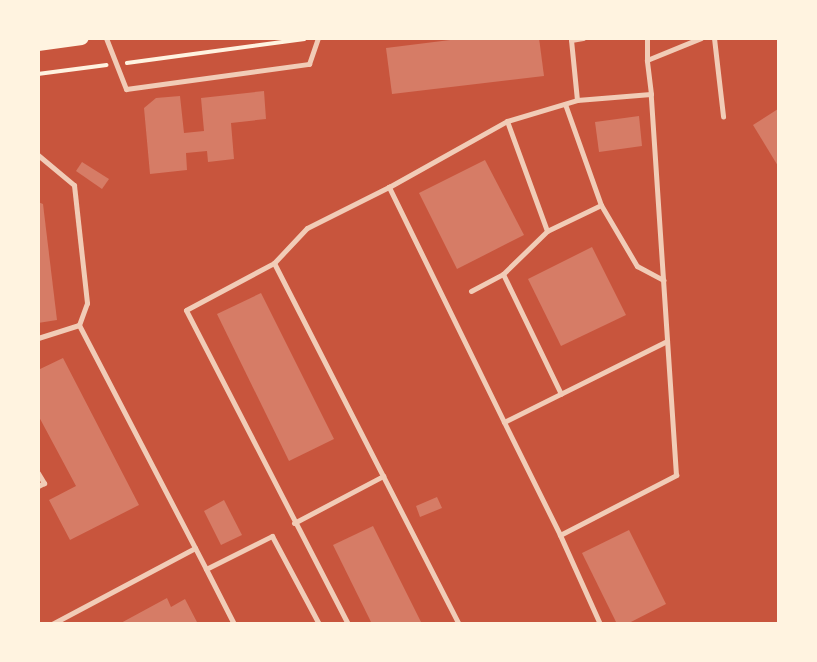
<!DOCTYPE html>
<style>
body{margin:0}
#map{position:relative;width:817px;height:662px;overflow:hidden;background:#c8553d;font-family:Rubik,sans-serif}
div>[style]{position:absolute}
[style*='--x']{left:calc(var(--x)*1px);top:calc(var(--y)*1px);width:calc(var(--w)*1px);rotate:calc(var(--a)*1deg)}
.building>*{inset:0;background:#d67c66}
.path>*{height:3.5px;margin:-1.75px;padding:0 1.75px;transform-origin:1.75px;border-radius:1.75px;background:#fff3e0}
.service>*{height:5px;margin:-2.5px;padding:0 2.5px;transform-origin:2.5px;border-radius:2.5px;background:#f1ccb7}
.secondary>*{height:14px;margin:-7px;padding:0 7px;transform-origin:7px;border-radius:7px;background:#fff3e0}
span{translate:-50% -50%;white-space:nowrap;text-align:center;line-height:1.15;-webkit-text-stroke:7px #fff3e0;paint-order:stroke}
.frame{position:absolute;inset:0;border:40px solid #fff3e0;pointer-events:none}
</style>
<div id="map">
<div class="building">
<div style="clip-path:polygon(466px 38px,539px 38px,544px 76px,392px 94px,386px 48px)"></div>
<div style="clip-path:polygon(264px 91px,266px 119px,231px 123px,234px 159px,208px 162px,207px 151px,186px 153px,187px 170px,150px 174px,144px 108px,156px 98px,180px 96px,184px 133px,204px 131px,201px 98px)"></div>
<div style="clip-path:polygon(778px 109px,778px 166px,753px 125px)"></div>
<div style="clip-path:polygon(639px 116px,642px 146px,599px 152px,595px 122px)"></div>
<div style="clip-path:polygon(485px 160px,524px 235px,457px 269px,419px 193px)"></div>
<div style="clip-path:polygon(82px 162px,109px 179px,102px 189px,76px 171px)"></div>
<div style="clip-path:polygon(38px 202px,43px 204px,57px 320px,38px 323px)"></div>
<div style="clip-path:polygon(592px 247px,626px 315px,561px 346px,528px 279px)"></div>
<div style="clip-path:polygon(261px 293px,334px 439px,289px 461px,217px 314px)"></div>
<div style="clip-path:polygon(63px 358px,139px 505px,70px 540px,49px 500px,76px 486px,38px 415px,38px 370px)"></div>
<div style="clip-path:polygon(437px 497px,442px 508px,420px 517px,416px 506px)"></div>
<div style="clip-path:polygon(224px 500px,242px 535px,221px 545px,204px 511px)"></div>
<div style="clip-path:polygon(373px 526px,422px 624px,372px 624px,333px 545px)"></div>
<div style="clip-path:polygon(629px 530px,666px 604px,627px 624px,617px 624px,582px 553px)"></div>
<div style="clip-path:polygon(167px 598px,171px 607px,185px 599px,198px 624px,119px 624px)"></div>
</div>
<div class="path">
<div style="--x:127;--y:63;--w:179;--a:-7.7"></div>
<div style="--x:38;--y:74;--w:69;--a:-7.5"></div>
</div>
<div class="service">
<div style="--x:106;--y:38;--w:55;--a:68.6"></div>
<div style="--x:126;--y:89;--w:185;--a:-7.8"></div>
<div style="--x:309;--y:64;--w:28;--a:-71"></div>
<div style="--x:647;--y:38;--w:22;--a:90"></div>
<div style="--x:714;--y:38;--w:79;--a:83.4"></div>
<div style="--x:577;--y:100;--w:60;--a:-95.7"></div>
<div style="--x:571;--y:40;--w:12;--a:-9"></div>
<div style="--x:565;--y:104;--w:107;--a:70.4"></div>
<div style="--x:507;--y:121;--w:117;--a:70"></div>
<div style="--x:547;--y:231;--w:60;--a:-25.7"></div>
<div style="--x:601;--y:205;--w:71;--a:59.5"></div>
<div style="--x:637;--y:266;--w:30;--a:28"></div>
<div style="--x:38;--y:155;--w:47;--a:39.8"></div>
<div style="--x:74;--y:185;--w:119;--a:83.7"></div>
<div style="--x:87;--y:303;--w:23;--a:110"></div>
<div style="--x:79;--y:325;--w:275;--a:62.5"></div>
<div style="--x:274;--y:263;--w:48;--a:-46.7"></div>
<div style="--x:307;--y:228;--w:92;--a:-26.6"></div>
<div style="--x:503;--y:274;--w:133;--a:64.2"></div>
<div style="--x:471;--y:291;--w:36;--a:-28"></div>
<div style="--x:503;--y:274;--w:62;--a:-44.3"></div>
<div style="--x:38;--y:338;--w:43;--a:-17.6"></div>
<div style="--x:667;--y:341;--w:182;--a:153.6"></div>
<div style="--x:504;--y:422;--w:262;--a:-116.1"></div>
<div style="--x:389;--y:187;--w:135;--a:-29.2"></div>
<div style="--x:507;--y:121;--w:73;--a:-16.7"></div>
<div style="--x:577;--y:100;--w:74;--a:-4.6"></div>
<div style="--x:651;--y:94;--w:34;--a:-97"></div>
<div style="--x:647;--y:60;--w:58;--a:-22.2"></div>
<div style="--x:504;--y:422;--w:126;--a:63.6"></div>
<div style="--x:38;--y:473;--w:12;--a:59"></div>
<div style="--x:44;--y:483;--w:7;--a:153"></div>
<div style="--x:294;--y:523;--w:101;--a:-27.8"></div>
<div style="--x:52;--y:624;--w:162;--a:-28"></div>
<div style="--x:234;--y:624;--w:62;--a:-117"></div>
<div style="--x:206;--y:569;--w:74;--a:-26.6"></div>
<div style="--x:272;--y:536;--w:100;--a:61.9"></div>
<div style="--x:348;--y:624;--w:353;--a:-117.3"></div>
<div style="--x:186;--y:310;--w:100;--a:-28.1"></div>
<div style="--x:274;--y:263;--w:406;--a:62.9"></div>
<div style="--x:600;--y:624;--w:98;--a:-114.2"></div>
<div style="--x:560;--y:535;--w:131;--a:-27.3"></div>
<div style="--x:676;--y:475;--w:382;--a:-93.8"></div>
</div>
<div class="secondary">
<div style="--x:38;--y:44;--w:44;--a:-7.8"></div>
</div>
<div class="frame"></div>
</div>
